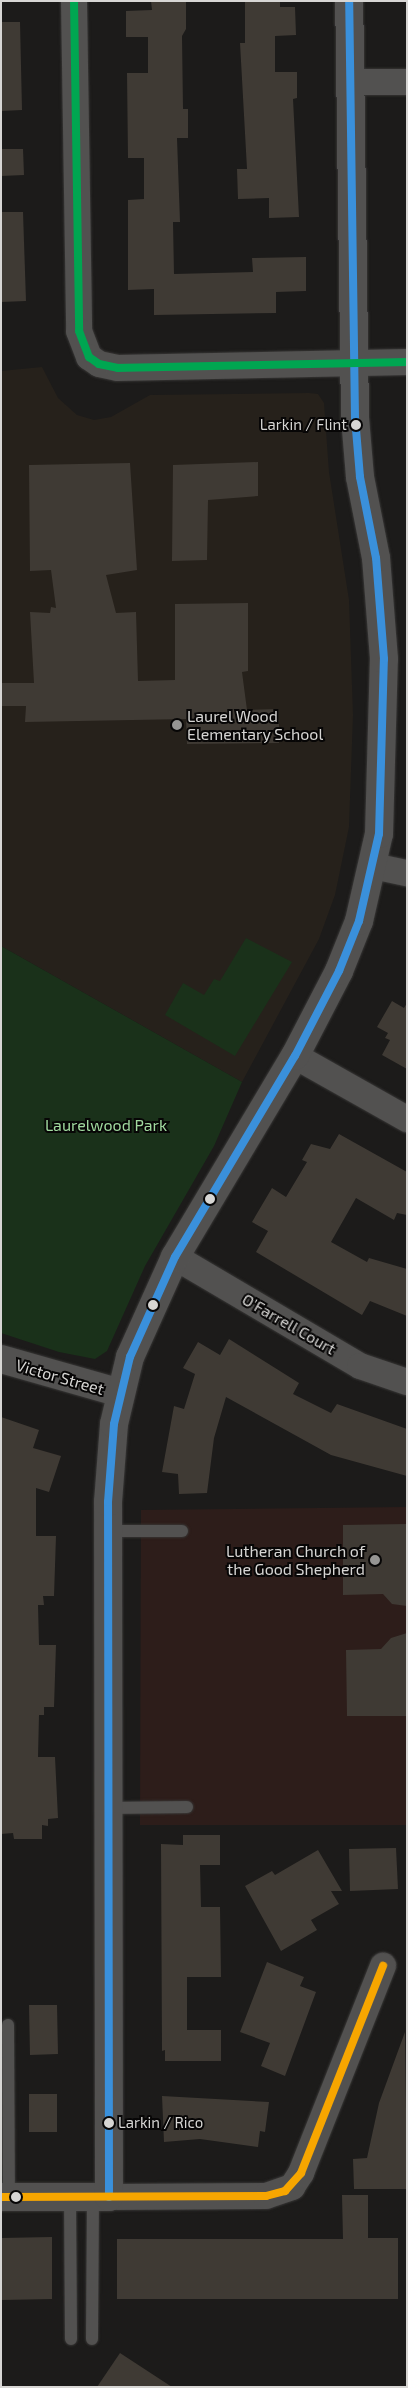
<!DOCTYPE html>
<style>
body{margin:0}
#map{position:relative;width:408px;height:2388px;overflow:hidden;background:#1c1b1a;font-family:"Exo 2",sans-serif}
div>[style]{position:absolute}
[style*='--x']{left:calc(var(--x)*1px);top:calc(var(--y)*1px);width:calc(var(--w)*1px);rotate:calc(var(--a)*1deg)}
.commercial>*{inset:0;background:#2d1d1a}
.built>*{inset:0;background:#26211b}
.green>*{inset:0;background:#1a311a}
.building>*{inset:0;background:#3f3a34}
.roads{filter:drop-shadow(0 0 1px #383736) drop-shadow(0 0 1px #383736)}
.service>*{height:12px;margin:-6px;padding:0 6px;transform-origin:6px;border-radius:6px;background:#525150}
.minor>*{height:26px;margin:-13px;padding:0 13px;transform-origin:13px;border-radius:13px;background:#525150}
.tertiary>*{height:28px;margin:-14px;padding:0 14px;transform-origin:14px;border-radius:14px;background:#525150}
.bus-1>*{height:8px;margin:-4px;padding:0 4px;transform-origin:4px;border-radius:4px;background:#3a90db}
.bus-2>*{height:8px;margin:-4px;padding:0 4px;transform-origin:4px;border-radius:4px;background:#f7a600}
.bus-3>*{height:8px;margin:-4px;padding:0 4px;transform-origin:4px;border-radius:4px;background:#00a651}
.dots>*{width:14px;height:14px;translate:-50% -50%;box-sizing:border-box;border:2px solid #070606;border-radius:50%}
span{translate:-50% -50%;white-space:nowrap;text-align:center;line-height:1.15;-webkit-text-stroke:4px #070606;paint-order:stroke}
.bus-label{font-size:15px;color:#d7d6d4}
.right{translate:-100% -50%;text-align:right}
.left{translate:0 -50%;text-align:left}
.poi-label{font-size:16px;color:#d7d6d4}
.park-label{font-size:16px;color:#a1da9f}
.street-label{font-size:16px;color:#d7d6d4}
.frame{position:absolute;inset:0;border:2px solid #d7d6d4;pointer-events:none}
</style>
<div id="map">
<div class="commercial">
<div style="clip-path:polygon(407px 1507px,407px 1825px,140px 1825px,141px 1510px)"></div>
</div>
<div class="built">
<div style="clip-path:polygon(42px 367px,58px 398px,77px 415px,94px 420px,111px 417px,150px 395px,309px 393px,318px 394px,324px 403px,329px 472px,349px 600px,353px 715px,349px 827px,335px 895px,319px 939px,242px 1082px,1px 946px,1px 371px)"></div>
</div>
<div class="green">
<div style="clip-path:polygon(246px 938px,292px 962px,235px 1056px,165px 1015px,183px 983px,204px 995px,214px 979px,220px 981px)"></div>
<div style="clip-path:polygon(1px 946px,242px 1082px,214px 1146px,145px 1266px,107px 1351px,95px 1359px,59px 1352px,1px 1333px)"></div>
</div>
<div class="building">
<div style="clip-path:polygon(151px 1px,186px 1px,186px 29px,182px 36px,183px 109px,188px 109px,188px 138px,177px 138px,180px 222px,173px 222px,174px 274px,253px 272px,252px 258px,306px 257px,306px 291px,276px 292px,276px 313px,154px 315px,154px 289px,128px 290px,128px 200px,144px 199px,144px 158px,128px 158px,127px 73px,148px 73px,148px 37px,126px 37px,126px 11px,152px 10px)"></div>
<div style="clip-path:polygon(245px 1px,280px 1px,280px 7px,295px 7px,296px 35px,275px 36px,275px 72px,297px 72px,297px 98px,293px 99px,299px 217px,269px 218px,269px 198px,238px 199px,237px 169px,247px 169px,240px 43px,245px 43px)"></div>
<div style="clip-path:polygon(1px 22px,20px 22px,22px 110px,1px 111px)"></div>
<div style="clip-path:polygon(1px 149px,23px 149px,24px 175px,1px 176px)"></div>
<div style="clip-path:polygon(1px 212px,23px 212px,26px 301px,1px 302px)"></div>
<div style="clip-path:polygon(258px 462px,258px 496px,208px 500px,207px 560px,172px 561px,173px 465px)"></div>
<div style="clip-path:polygon(130px 463px,137px 570px,106px 575px,116px 613px,136px 612px,138px 681px,175px 680px,175px 604px,248px 603px,248px 671px,242px 672px,247px 710px,279px 709px,279px 743px,187px 744px,186px 719px,25px 722px,26px 706px,1px 706px,1px 683px,34px 683px,30px 612px,50px 613px,51px 607px,56px 608px,51px 570px,30px 571px,29px 465px)"></div>
<div style="clip-path:polygon(392px 1001px,404px 1008px,407px 1003px,407px 1069px,382px 1055px,390px 1040px,385px 1038px,388px 1033px,377px 1027px)"></div>
<div style="clip-path:polygon(339px 1134px,407px 1172px,407px 1215px,397px 1213px,394px 1220px,356px 1198px,331px 1242px,367px 1262px,369px 1258px,407px 1269px,407px 1316px,370px 1301px,362px 1315px,256px 1252px,268px 1231px,252px 1222px,272px 1188px,286px 1197px,307px 1162px,302px 1160px,311px 1144px,330px 1149px)"></div>
<div style="clip-path:polygon(229px 1339px,299px 1383px,293px 1394px,331px 1413px,337px 1404px,407px 1429px,407px 1476px,331px 1455px,226px 1397px,214px 1438px,207px 1493px,179px 1494px,178px 1474px,162px 1472px,174px 1406px,184px 1409px,195px 1374px,183px 1368px,198px 1342px,220px 1355px)"></div>
<div style="clip-path:polygon(1px 1417px,39px 1430px,33px 1448px,61px 1456px,49px 1492px,36px 1488px,36px 1536px,56px 1536px,54px 1596px,43px 1596px,44px 1605px,38px 1605px,39px 1645px,56px 1645px,54px 1707px,44px 1707px,44px 1715px,39px 1715px,38px 1757px,55px 1757px,58px 1818px,48px 1819px,48px 1826px,42px 1825px,42px 1839px,14px 1839px,13px 1833px,1px 1834px)"></div>
<div style="clip-path:polygon(407px 1524px,407px 1606px,392px 1604px,383px 1594px,343px 1595px,343px 1525px)"></div>
<div style="clip-path:polygon(407px 1633px,407px 1716px,347px 1716px,346px 1650px,381px 1649px,391px 1638px)"></div>
<div style="clip-path:polygon(183px 1835px,220px 1835px,220px 1865px,200px 1865px,201px 1907px,220px 1907px,221px 1977px,187px 1977px,187px 2030px,221px 2030px,221px 2061px,165px 2061px,165px 2050px,162px 2051px,161px 1844px,183px 1845px)"></div>
<div style="clip-path:polygon(396px 1848px,398px 1889px,350px 1891px,349px 1849px)"></div>
<div style="clip-path:polygon(318px 1850px,342px 1891px,331px 1891px,339px 1904px,311px 1920px,317px 1930px,281px 1951px,245px 1886px,272px 1871px,275px 1875px)"></div>
<div style="clip-path:polygon(267px 1962px,304px 1977px,300px 1986px,316px 1992px,285px 2076px,261px 2066px,270px 2043px,240px 2032px)"></div>
<div style="clip-path:polygon(29px 2005px,57px 2005px,58px 2054px,30px 2055px)"></div>
<div style="clip-path:polygon(405px 2032px,407px 2189px,354px 2189px,353px 2159px,367px 2158px,379px 2103px)"></div>
<div style="clip-path:polygon(29px 2094px,57px 2094px,57px 2132px,29px 2132px)"></div>
<div style="clip-path:polygon(162px 2096px,269px 2102px,265px 2132px,260px 2131px,258px 2147px,200px 2139px,164px 2142px)"></div>
<div style="clip-path:polygon(342px 2195px,368px 2195px,368px 2238px,398px 2238px,398px 2299px,117px 2299px,117px 2239px,343px 2239px)"></div>
<div style="clip-path:polygon(52px 2237px,52px 2299px,1px 2300px,1px 2238px)"></div>
<div style="clip-path:polygon(120px 2353px,172px 2387px,97px 2387px)"></div>
</div>
<div class="roads">
<div class="service">
<div style="--x:107;--y:1531;--w:75;--a:0"></div>
<div style="--x:109;--y:1808;--w:78;--a:-0.7"></div>
<div style="--x:8;--y:2025;--w:172;--a:89.7"></div>
<div style="--x:70;--y:2196;--w:143;--a:89.6"></div>
<div style="--x:92;--y:2339;--w:142;--a:-89.6"></div>
</div>
<div class="minor">
<div style="--x:74;--y:1;--w:330;--a:89.1"></div>
<div style="--x:79;--y:331;--w:28;--a:69"></div>
<div style="--x:89;--y:357;--w:12;--a:35"></div>
<div style="--x:99;--y:364;--w:19;--a:12"></div>
<div style="--x:118;--y:368;--w:289;--a:-1.2"></div>
<div style="--x:350;--y:82;--w:57;--a:0"></div>
<div style="--x:373;--y:866;--w:35;--a:12"></div>
<div style="--x:295;--y:1056;--w:129;--a:29.4"></div>
<div style="--x:175;--y:1257;--w:215;--a:30.5"></div>
<div style="--x:360;--y:1366;--w:50;--a:18.8"></div>
<div style="--x:109;--y:2197;--w:157;--a:-0.4"></div>
<div style="--x:266;--y:2196;--w:28;--a:-19"></div>
<div style="--x:292;--y:2187;--w:17;--a:-57"></div>
<div style="--x:301;--y:2173;--w:223;--a:-68.4"></div>
</div>
<div class="tertiary">
<div style="--x:1;--y:1359;--w:124;--a:15.9"></div>
<div style="--x:1;--y:2197;--w:108;--a:0"></div>
<div style="--x:109;--y:2197;--w:695;--a:-90.08"></div>
<div style="--x:108;--y:1502;--w:78;--a:-85.6"></div>
<div style="--x:114;--y:1424;--w:69;--a:-76.6"></div>
<div style="--x:130;--y:1357;--w:110;--a:-65.8"></div>
<div style="--x:175;--y:1257;--w:234;--a:-59.2"></div>
<div style="--x:295;--y:1056;--w:96;--a:-62.6"></div>
<div style="--x:339;--y:971;--w:54;--a:-68.2"></div>
<div style="--x:359;--y:921;--w:89;--a:-77.1"></div>
<div style="--x:379;--y:834;--w:175;--a:-88.4"></div>
<div style="--x:384;--y:659;--w:101;--a:-94.5"></div>
<div style="--x:376;--y:558;--w:83;--a:-101.2"></div>
<div style="--x:360;--y:477;--w:59;--a:-94.8"></div>
<div style="--x:355;--y:418;--w:417;--a:-90.8"></div>
</div>
</div>
<div class="bus-1">
<div style="--x:109;--y:2197;--w:695;--a:-90.08"></div>
<div style="--x:108;--y:1502;--w:78;--a:-85.6"></div>
<div style="--x:114;--y:1424;--w:69;--a:-76.6"></div>
<div style="--x:130;--y:1357;--w:110;--a:-65.8"></div>
<div style="--x:175;--y:1257;--w:234;--a:-59.2"></div>
<div style="--x:295;--y:1056;--w:96;--a:-62.6"></div>
<div style="--x:339;--y:971;--w:54;--a:-68.2"></div>
<div style="--x:359;--y:921;--w:89;--a:-77.1"></div>
<div style="--x:379;--y:834;--w:175;--a:-88.4"></div>
<div style="--x:384;--y:659;--w:101;--a:-94.5"></div>
<div style="--x:376;--y:558;--w:83;--a:-101.2"></div>
<div style="--x:360;--y:477;--w:59;--a:-94.8"></div>
<div style="--x:355;--y:418;--w:417;--a:-90.8"></div>
</div>
<div class="bus-2">
<div style="--x:1;--y:2197;--w:265;--a:-0.2"></div>
<div style="--x:266;--y:2196;--w:20;--a:-15"></div>
<div style="--x:285;--y:2191;--w:24;--a:-48"></div>
<div style="--x:301;--y:2173;--w:223;--a:-68.4"></div>
</div>
<div class="bus-3">
<div style="--x:74;--y:1;--w:330;--a:89.1"></div>
<div style="--x:79;--y:331;--w:28;--a:69"></div>
<div style="--x:89;--y:357;--w:12;--a:35"></div>
<div style="--x:99;--y:364;--w:19;--a:12"></div>
<div style="--x:118;--y:368;--w:289;--a:-1.2"></div>
</div>
<div class="dots">
<div style="left:356px;top:425px;background:#d7d6d4"></div>
<div style="left:177px;top:725px;background:#969593"></div>
<div style="left:210px;top:1199px;background:#d7d6d4"></div>
<div style="left:153px;top:1305px;background:#d7d6d4"></div>
<div style="left:375px;top:1560px;background:#969593"></div>
<div style="left:109px;top:2123px;background:#d7d6d4"></div>
<div style="left:16px;top:2197px;background:#d7d6d4"></div>
</div>
<div class="bus-label">
<span class="right" style="left:347px;top:425px">Larkin / Flint</span>
<span class="left" style="left:118px;top:2123px">Larkin / Rico</span>
</div>
<div class="poi-label">
<span class="left" style="left:187px;top:725px">Laurel Wood<br>Elementary School</span>
<span class="right" style="left:365px;top:1560px">Lutheran Church of<br>the Good Shepherd</span>
</div>
<div class="park-label">
<span style="left:106px;top:1125px">Laurelwood Park</span>
</div>
<div class="street-label">
<span style="left:289px;top:1324px;rotate:30deg">O'Farrell Court</span>
<span style="left:60px;top:1377px;rotate:16deg">Victor Street</span>
</div>
<div class="frame"></div>
</div>
